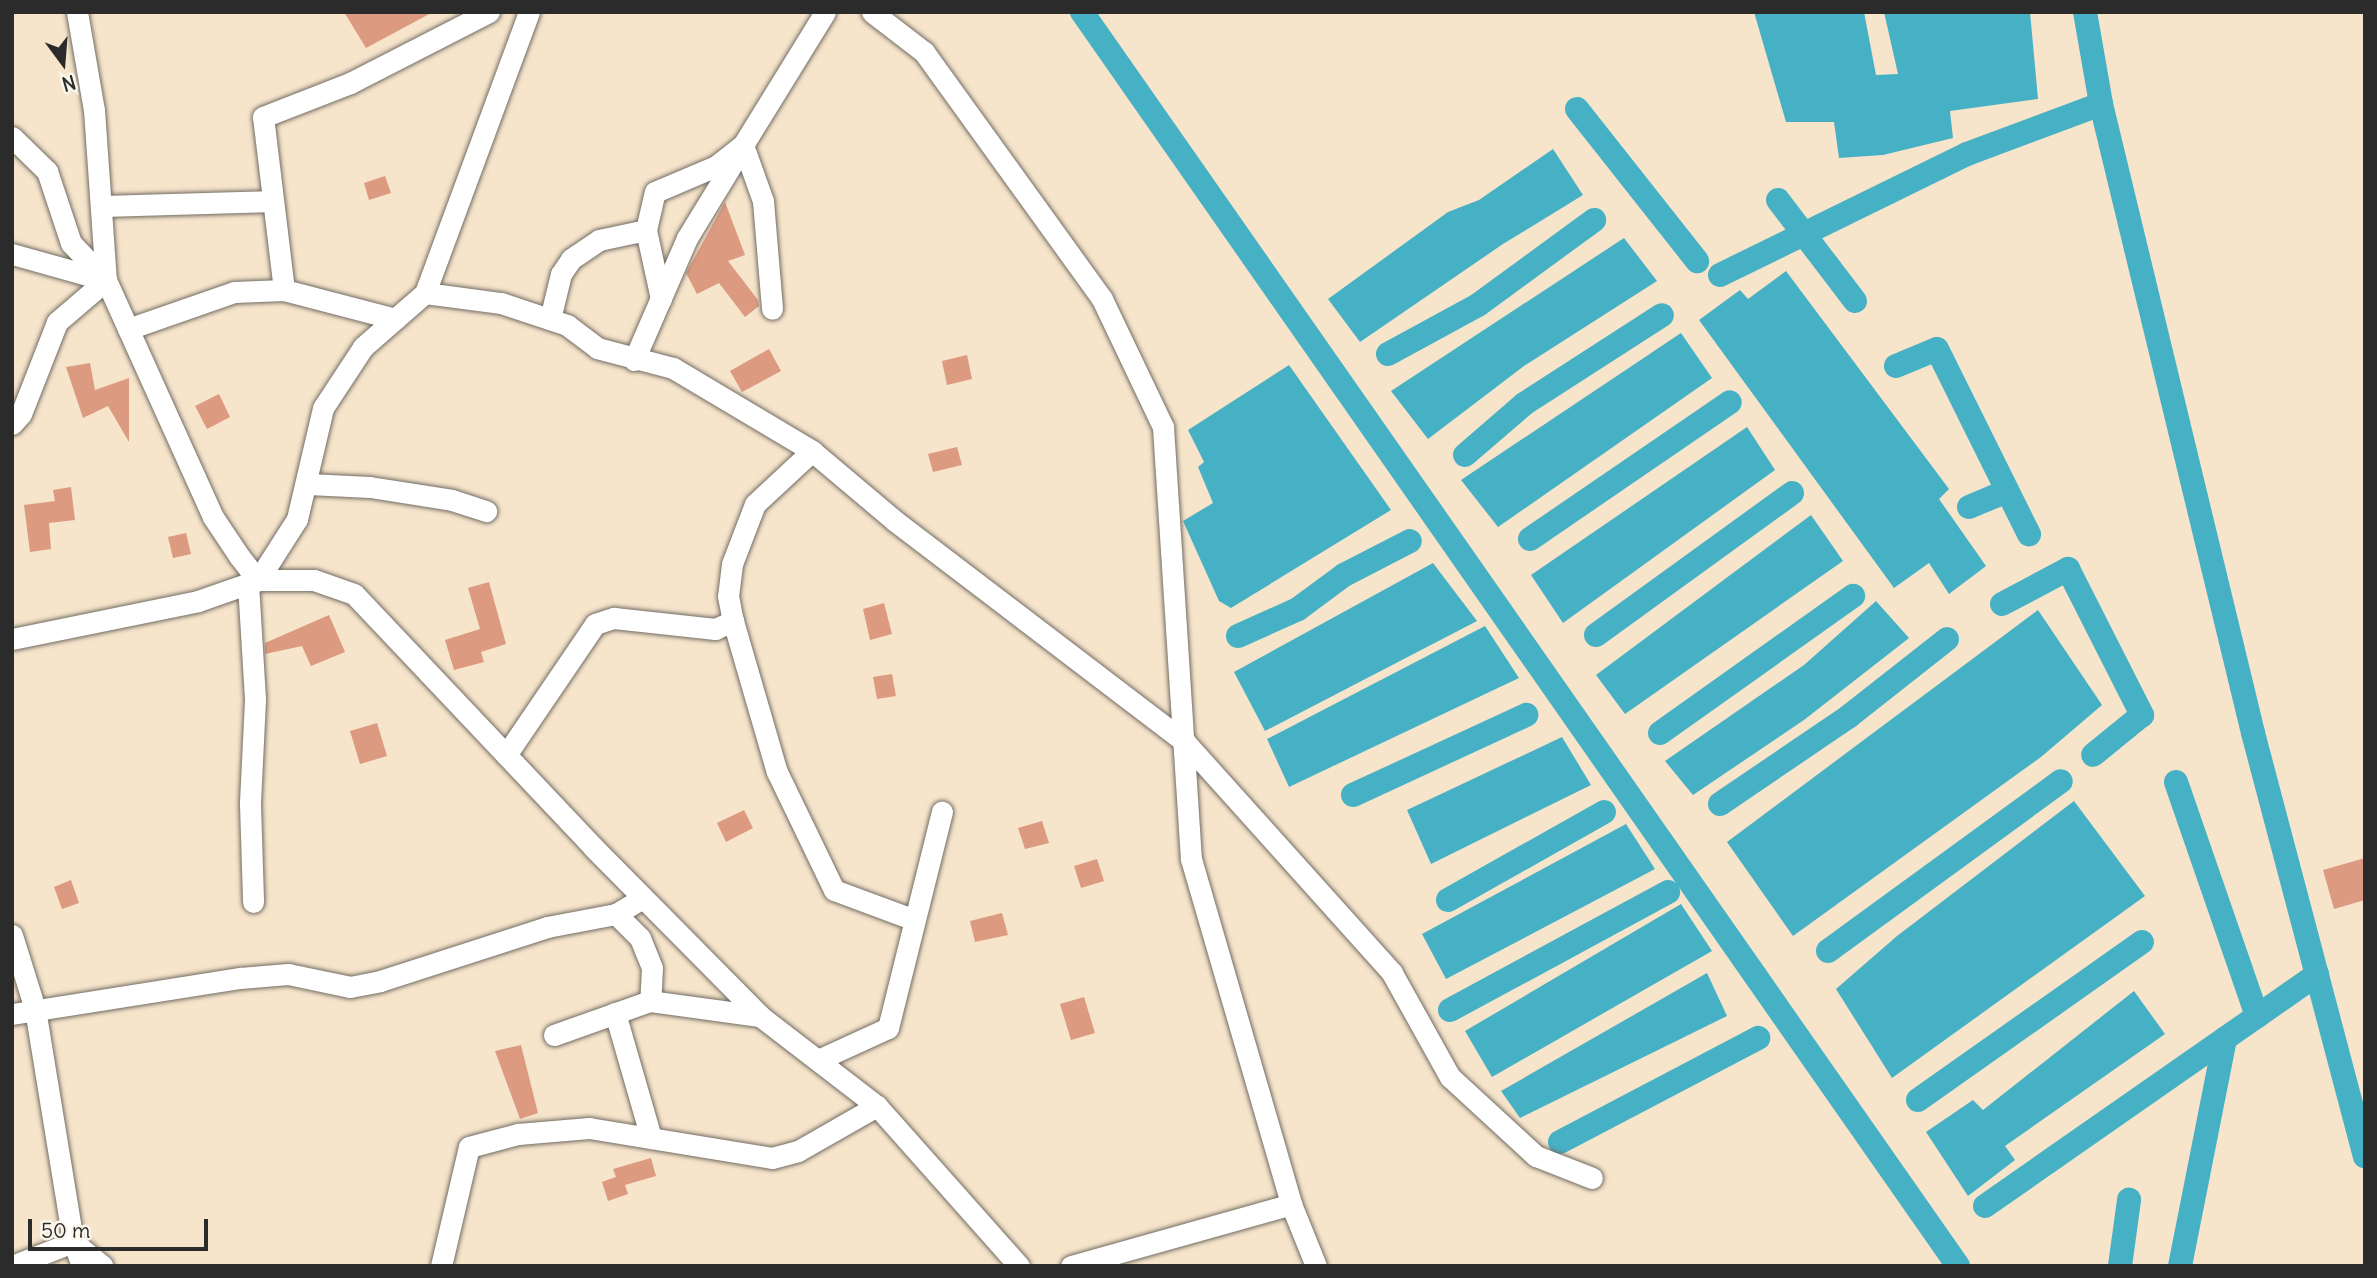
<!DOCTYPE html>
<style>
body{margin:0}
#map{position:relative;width:2377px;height:1278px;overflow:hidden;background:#f6e4cb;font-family:Delius,sans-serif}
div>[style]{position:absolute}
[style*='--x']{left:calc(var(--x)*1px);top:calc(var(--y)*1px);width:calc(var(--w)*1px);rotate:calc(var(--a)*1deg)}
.water>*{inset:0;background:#46b1c5}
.canal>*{height:24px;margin:-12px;padding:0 12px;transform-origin:12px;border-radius:12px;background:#46b1c5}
.building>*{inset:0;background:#dc9a81}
.roads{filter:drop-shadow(0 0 2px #726c63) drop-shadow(0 0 2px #726c63)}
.street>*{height:21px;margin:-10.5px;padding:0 10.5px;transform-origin:10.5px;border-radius:10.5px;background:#fff}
span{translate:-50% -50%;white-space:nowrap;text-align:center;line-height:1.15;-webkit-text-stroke:7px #fbf7ec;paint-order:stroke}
.frame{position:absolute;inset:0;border:14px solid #2b2b2b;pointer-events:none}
.north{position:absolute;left:28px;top:28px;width:70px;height:70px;-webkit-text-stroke:5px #fbf7ec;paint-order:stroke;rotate:164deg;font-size:19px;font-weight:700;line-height:28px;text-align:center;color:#2b2b2b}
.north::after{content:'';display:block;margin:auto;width:24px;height:32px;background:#2b2b2b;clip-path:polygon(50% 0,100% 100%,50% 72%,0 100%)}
.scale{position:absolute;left:28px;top:1219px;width:180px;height:32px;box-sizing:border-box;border:4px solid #2b2b2b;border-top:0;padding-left:9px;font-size:21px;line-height:24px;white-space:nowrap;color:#2b2b2b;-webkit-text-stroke:5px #fbf7ec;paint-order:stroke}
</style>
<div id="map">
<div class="water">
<div style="clip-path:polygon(1754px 12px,1864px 12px,1876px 75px,1898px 74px,1884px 12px,2030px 12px,2038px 99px,1950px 111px,1953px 138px,1883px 155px,1839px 158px,1834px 122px,1786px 122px)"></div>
<div style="clip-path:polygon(1553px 149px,1583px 195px,1503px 244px,1360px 342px,1328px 299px,1448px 212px,1479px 200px)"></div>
<div style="clip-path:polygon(1624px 238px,1657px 281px,1524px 366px,1428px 439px,1391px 391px)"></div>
<div style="clip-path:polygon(1786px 271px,1949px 489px,1939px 499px,1986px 566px,1949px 594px,1929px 563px,1894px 588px,1699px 320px,1740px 290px,1748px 299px)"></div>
<div style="clip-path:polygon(1681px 333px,1712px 378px,1498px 527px,1461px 480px)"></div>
<div style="clip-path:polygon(1289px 365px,1391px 510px,1231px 608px,1219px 601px,1183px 521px,1213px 503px,1198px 467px,1204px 462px,1188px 430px)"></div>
<div style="clip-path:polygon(1747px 427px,1775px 470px,1563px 623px,1531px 575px)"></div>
<div style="clip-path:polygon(1811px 515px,1843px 561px,1625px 714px,1596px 675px)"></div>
<div style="clip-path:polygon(1433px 563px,1477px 621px,1265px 731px,1234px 672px)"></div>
<div style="clip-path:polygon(1876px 601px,1909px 638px,1804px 720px,1693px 795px,1665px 761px,1804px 665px)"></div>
<div style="clip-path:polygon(2038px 610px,2102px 705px,2041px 757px,1793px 936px,1727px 842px)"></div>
<div style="clip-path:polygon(1485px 626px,1519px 678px,1289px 787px,1267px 739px)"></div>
<div style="clip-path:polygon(1562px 737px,1591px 785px,1431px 864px,1407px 810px)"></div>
<div style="clip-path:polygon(2074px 801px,2145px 896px,1892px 1078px,1836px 989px,1897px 936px)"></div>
<div style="clip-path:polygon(1626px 824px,1655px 869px,1446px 979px,1422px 934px)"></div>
<div style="clip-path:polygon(1681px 904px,1712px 951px,1492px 1077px,1465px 1031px)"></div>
<div style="clip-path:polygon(1707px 973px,1727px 1016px,1520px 1118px,1501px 1091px)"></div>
<div style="clip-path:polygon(2134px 991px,2165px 1034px,2005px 1146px,2015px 1160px,1968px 1196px,1926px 1132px,1973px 1100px,1983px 1110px)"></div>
</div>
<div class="canal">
<div style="--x:1082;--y:12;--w:1530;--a:55.06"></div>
<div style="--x:2085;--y:12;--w:93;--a:80.1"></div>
<div style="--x:1577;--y:109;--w:194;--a:51.7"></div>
<div style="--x:1778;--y:200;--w:127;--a:52.7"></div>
<div style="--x:1720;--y:275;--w:275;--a:-26.1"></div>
<div style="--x:1967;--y:154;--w:143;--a:-20.5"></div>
<div style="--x:2101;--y:104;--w:647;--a:76.41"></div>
<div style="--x:2253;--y:733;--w:438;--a:75.2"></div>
<div style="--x:1388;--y:354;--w:102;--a:-28.6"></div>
<div style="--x:1478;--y:305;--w:144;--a:-36.2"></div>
<div style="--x:1896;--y:366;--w:44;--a:-22.5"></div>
<div style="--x:1937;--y:349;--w:207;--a:63.6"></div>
<div style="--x:1465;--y:455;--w:78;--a:-40.8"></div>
<div style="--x:1524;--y:404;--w:164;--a:-32.8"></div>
<div style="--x:1969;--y:507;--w:41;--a:-22.8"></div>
<div style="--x:1530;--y:539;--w:242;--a:-34.4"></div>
<div style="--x:2002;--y:604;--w:75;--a:-27.9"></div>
<div style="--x:2068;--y:569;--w:164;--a:63.1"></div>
<div style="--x:2142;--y:715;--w:63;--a:140.8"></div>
<div style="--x:1596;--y:635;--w:242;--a:-35.9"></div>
<div style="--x:1238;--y:636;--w:66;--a:-24.2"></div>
<div style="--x:1298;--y:609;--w:57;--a:-36.5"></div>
<div style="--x:1344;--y:575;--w:74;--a:-27.3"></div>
<div style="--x:1660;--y:733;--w:237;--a:-35.4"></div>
<div style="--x:2176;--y:782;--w:248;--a:70.9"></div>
<div style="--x:1353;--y:795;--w:191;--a:-24.8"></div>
<div style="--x:1720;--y:804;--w:155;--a:-34.2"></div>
<div style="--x:1848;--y:717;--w:126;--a:-38.2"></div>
<div style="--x:1448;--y:900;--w:179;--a:-29.4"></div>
<div style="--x:1828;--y:951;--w:288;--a:-36.1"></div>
<div style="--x:1450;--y:1010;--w:248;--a:-28.4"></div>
<div style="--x:1918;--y:1100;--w:274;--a:-35.2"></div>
<div style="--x:1560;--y:1142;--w:224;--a:-27.7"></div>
<div style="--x:1985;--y:1206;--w:405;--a:-34.9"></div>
<div style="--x:2120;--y:1266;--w:67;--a:-82.2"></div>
<div style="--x:2180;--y:1266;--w:232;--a:-78.8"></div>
</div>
<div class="building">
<div style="clip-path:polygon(344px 12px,433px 12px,366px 48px)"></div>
<div style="clip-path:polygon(385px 176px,391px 193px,369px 200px,364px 183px)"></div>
<div style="clip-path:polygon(725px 202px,745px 255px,728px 261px,758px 300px,759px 306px,745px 317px,719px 283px,697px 294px,686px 273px)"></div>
<div style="clip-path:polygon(769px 349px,781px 371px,742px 392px,730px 371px)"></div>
<div style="clip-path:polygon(967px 355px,972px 379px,947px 385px,942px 361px)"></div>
<div style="clip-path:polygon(90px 363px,95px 390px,129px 378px,129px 442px,108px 406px,83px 418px,66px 367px)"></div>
<div style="clip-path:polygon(219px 394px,230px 417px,207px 429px,195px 406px)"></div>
<div style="clip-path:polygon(957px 447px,962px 465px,933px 472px,928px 454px)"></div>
<div style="clip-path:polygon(71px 487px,75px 520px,49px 523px,51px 549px,30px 552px,24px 505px,55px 501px,53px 490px)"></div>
<div style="clip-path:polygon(186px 533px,191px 554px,173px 558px,168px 537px)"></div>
<div style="clip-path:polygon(489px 582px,506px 644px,481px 652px,484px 662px,454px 670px,445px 640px,480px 629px,468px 588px)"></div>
<div style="clip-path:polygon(884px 603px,892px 634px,870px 640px,863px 609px)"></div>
<div style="clip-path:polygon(329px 615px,345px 652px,311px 666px,302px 646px,265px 654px,265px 643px)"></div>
<div style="clip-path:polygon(892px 674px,896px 696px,877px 699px,873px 677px)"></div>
<div style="clip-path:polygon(377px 723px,387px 756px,360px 764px,350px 731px)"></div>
<div style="clip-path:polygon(744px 810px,753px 828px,726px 842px,717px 823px)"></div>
<div style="clip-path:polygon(1042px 821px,1049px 843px,1025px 849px,1018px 828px)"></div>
<div style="clip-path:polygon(2365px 858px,2365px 900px,2334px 909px,2323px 870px)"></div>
<div style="clip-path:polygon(1097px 859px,1104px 881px,1081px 888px,1074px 866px)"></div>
<div style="clip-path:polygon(71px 880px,79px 903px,62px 909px,54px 887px)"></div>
<div style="clip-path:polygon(1002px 913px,1008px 935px,975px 942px,970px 921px)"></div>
<div style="clip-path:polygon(1084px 997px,1095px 1033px,1071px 1040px,1060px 1004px)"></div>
<div style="clip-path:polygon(521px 1045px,538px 1113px,520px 1119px,495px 1051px)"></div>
<div style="clip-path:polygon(651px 1158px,656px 1176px,625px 1185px,628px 1194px,608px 1201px,602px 1182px,616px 1177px,613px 1169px)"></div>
</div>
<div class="roads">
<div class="street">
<div style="--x:77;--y:12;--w:99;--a:80.2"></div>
<div style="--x:94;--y:110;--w:170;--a:86"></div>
<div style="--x:106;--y:280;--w:260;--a:65.7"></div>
<div style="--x:213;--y:517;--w:47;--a:56.3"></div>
<div style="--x:239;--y:556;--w:31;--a:52"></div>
<div style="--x:258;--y:580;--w:56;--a:0"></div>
<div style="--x:314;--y:580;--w:42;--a:19.3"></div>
<div style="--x:354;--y:594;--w:348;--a:46.6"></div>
<div style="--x:593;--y:847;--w:238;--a:45.3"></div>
<div style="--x:760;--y:1016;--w:148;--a:37.6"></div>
<div style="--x:877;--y:1106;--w:214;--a:48.4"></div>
<div style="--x:872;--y:12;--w:66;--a:37.6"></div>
<div style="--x:924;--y:52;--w:304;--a:54.2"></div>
<div style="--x:1102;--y:299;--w:142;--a:64.5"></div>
<div style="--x:1163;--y:427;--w:433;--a:86.3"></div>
<div style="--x:1191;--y:859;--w:359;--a:73.8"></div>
<div style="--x:1291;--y:1204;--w:67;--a:68"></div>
<div style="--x:12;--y:137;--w:49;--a:44.2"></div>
<div style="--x:47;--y:171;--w:76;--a:71.6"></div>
<div style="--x:71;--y:243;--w:51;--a:46.6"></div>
<div style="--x:743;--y:145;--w:59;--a:70.3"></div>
<div style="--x:763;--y:201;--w:108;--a:85.2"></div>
<div style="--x:104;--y:206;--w:169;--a:-1.7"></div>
<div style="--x:12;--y:254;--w:97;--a:15.6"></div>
<div style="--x:284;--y:290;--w:174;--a:-96.9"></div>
<div style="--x:263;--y:117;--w:93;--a:-21.3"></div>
<div style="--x:350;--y:83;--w:156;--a:-27.1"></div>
<div style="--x:425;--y:293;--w:77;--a:7.5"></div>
<div style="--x:501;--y:303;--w:70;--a:18.4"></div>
<div style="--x:567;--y:325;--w:38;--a:37"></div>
<div style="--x:597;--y:348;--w:79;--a:14.7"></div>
<div style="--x:673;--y:368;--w:162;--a:30.8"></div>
<div style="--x:812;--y:451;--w:109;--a:40.1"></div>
<div style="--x:895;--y:521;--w:365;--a:37.3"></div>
<div style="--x:1185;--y:742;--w:310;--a:48.1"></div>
<div style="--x:1392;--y:973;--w:119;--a:60.9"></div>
<div style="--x:1450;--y:1077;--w:117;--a:42.6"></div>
<div style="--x:1536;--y:1156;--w:60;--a:21.4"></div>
<div style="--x:661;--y:299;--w:71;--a:-102.3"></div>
<div style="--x:646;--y:230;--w:39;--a:-77"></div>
<div style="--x:655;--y:192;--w:66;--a:-23.1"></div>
<div style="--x:716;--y:166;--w:34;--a:-38"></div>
<div style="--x:743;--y:145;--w:156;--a:-58.3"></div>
<div style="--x:550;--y:319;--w:46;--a:-76.3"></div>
<div style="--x:561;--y:274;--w:18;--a:-56"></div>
<div style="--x:571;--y:259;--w:34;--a:-34"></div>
<div style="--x:599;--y:240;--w:48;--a:-12"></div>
<div style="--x:128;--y:329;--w:112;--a:-19.2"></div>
<div style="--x:234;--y:292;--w:50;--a:-2.3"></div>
<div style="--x:284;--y:290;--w:115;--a:14.6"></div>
<div style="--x:634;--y:360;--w:133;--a:-66.5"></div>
<div style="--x:687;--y:238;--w:96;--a:-58.6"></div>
<div style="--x:12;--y:424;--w:13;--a:-48"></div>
<div style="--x:21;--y:414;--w:99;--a:-68.6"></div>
<div style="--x:57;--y:322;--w:65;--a:-40.6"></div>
<div style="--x:812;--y:451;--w:78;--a:137.1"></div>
<div style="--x:755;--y:504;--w:64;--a:111"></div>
<div style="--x:732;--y:564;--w:32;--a:97"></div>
<div style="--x:728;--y:596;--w:25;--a:79"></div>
<div style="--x:733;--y:621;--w:157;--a:73.8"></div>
<div style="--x:777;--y:772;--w:131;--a:64.2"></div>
<div style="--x:834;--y:890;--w:83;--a:20.4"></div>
<div style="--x:308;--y:484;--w:62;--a:2.8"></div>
<div style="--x:370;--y:487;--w:83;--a:9"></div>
<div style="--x:452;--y:500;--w:36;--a:18"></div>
<div style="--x:248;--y:584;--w:116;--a:86.5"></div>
<div style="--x:255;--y:700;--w:104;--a:92.8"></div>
<div style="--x:250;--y:804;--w:98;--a:88.2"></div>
<div style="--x:12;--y:639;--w:190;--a:-11.5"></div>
<div style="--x:198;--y:601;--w:64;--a:-19.3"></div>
<div style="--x:258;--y:580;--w:72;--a:-57.4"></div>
<div style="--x:297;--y:519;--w:114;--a:-76.8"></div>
<div style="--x:323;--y:408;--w:73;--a:-56.7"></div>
<div style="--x:363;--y:347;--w:82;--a:-41.1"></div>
<div style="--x:425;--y:293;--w:300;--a:-69.7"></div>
<div style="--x:506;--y:755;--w:158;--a:-55.8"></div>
<div style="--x:595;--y:624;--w:20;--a:-18"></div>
<div style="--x:614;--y:618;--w:102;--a:6.2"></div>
<div style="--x:715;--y:629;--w:20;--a:-24"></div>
<div style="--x:616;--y:914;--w:34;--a:45"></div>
<div style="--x:640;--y:938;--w:32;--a:68"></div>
<div style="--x:652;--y:968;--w:33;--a:93"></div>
<div style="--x:12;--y:935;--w:77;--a:72.7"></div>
<div style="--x:35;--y:1009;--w:236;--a:80.7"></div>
<div style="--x:73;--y:1242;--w:26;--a:69"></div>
<div style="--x:615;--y:1013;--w:130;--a:73.9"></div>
<div style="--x:12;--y:1014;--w:231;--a:-9"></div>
<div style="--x:240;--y:978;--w:48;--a:-4.8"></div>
<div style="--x:288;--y:974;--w:63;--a:11.8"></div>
<div style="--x:350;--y:987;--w:31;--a:-11"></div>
<div style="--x:380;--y:981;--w:176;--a:-17.9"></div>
<div style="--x:547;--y:927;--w:70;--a:-10.7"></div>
<div style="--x:616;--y:914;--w:31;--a:-31"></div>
<div style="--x:554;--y:1035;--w:102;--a:-19.5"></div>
<div style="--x:650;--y:1001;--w:111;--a:7.8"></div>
<div style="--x:818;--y:1060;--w:77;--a:-24.6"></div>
<div style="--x:888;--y:1028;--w:223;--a:-76"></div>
<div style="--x:12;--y:1266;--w:66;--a:-21.5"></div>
<div style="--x:73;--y:1242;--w:38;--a:39"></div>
<div style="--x:441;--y:1266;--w:122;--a:-76.8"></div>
<div style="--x:469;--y:1147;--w:51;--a:-14.9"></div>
<div style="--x:518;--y:1134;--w:71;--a:-4.8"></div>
<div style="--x:589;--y:1128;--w:185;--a:9.3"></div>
<div style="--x:772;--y:1158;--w:27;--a:-15"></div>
<div style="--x:798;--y:1151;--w:91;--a:-29.7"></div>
<div style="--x:1071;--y:1266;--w:229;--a:-15.7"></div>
</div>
</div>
<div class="frame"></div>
<div class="north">N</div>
<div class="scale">50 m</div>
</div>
